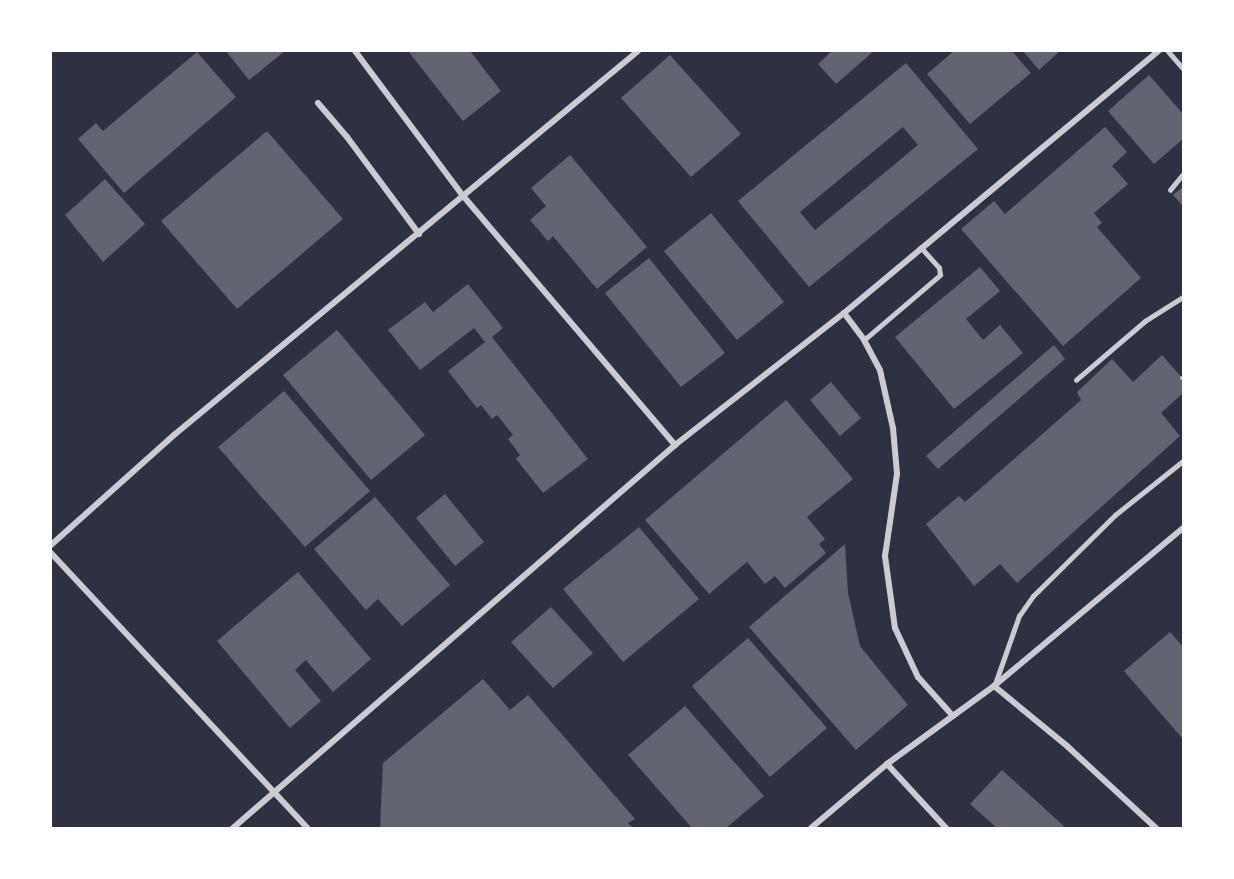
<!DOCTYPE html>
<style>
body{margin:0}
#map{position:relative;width:1234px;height:879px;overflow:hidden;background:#2d3142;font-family:"PT Sans",sans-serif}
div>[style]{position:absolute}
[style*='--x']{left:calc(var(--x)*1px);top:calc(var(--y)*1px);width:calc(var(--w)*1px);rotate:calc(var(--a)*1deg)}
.building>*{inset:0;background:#626471}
.service>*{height:4.5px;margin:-2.25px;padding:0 2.25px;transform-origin:2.25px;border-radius:2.25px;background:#caccd0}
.minor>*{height:6px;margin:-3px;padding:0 3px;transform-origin:3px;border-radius:3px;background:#caccd0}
span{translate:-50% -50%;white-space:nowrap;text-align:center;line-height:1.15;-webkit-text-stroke:6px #fff;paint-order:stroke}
.frame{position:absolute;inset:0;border:52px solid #fff;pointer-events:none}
</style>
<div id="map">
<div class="building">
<div style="clip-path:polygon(226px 51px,285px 51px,249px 80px)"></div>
<div style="clip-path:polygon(408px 51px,470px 51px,501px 91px,463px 121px)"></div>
<div style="clip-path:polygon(832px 51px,874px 51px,836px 84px,818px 64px)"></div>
<div style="clip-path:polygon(954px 51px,1012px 51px,1031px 73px,970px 124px,927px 74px)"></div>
<div style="clip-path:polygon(1023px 51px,1060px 51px,1039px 70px)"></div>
<div style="clip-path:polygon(197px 52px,236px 97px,124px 193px,78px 139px,96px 123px,103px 131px)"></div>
<div style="clip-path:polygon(670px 55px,741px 134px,691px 177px,621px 98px)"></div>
<div style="clip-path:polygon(evenodd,906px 63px,978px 149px,809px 287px,738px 201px,906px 63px,903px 127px,918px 145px,815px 230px,800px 212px,903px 127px)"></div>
<div style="clip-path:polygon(1149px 75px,1183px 114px,1183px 139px,1154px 164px,1108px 111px)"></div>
<div style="clip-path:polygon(1105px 127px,1127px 152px,1112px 166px,1128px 184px,1094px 213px,1102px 223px,1097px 227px,1141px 278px,1063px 346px,961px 229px,994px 201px,1005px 214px)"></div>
<div style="clip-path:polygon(267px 131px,343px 219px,237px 309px,161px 221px)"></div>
<div style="clip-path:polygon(570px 155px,647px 247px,597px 289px,553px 236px,548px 241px,530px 220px,546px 206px,531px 188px)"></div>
<div style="clip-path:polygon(105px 179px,145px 224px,103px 262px,65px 215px)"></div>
<div style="clip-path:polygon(1183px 187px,1183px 206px,1173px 195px)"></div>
<div style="clip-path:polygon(711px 213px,784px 302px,737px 340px,664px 251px)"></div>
<div style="clip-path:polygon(649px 258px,725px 353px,681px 387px,605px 293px)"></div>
<div style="clip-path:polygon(980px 267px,1000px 291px,966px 319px,983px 340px,1000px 325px,1023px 353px,954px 409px,895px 337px)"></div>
<div style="clip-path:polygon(468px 284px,503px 328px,492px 337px,588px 459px,543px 493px,516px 459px,520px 455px,508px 439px,513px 435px,497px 415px,492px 419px,481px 405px,477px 408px,448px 371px,485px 342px,474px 328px,420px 370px,388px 330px,425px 302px,433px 312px)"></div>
<div style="clip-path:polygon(337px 330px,425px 435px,371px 480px,283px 375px)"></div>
<div style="clip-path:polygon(1054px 345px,1065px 359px,938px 469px,926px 456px)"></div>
<div style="clip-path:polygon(1162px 355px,1183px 379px,1183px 393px,1161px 413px,1180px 436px,1017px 583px,1000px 564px,974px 586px,926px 524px,959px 496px,965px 502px,1081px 400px,1077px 392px,1112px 359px,1133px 382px)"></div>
<div style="clip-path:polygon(831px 382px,861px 418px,840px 436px,810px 400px)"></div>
<div style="clip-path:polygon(284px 391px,370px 491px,305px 547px,218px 447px)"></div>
<div style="clip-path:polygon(786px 400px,853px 479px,807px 517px,825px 539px,819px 544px,826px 553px,785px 588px,775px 576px,765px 584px,747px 562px,709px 594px,645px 520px)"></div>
<div style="clip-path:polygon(445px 494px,484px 542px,455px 566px,416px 518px)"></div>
<div style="clip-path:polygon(375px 497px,450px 585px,402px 626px,378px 599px,366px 610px,314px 549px)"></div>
<div style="clip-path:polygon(639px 527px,699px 599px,623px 662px,563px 589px)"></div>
<div style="clip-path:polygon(845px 544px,848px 593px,860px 646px,908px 705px,856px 750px,749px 627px)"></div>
<div style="clip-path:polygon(298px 572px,371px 659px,333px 692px,306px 660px,295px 670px,321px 701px,290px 728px,217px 641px)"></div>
<div style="clip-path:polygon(551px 607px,593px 653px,553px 688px,511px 642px)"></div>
<div style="clip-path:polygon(1170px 632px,1183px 647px,1183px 739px,1124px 671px)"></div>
<div style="clip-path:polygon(748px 638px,827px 728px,770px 777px,692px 686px)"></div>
<div style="clip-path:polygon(483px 679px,510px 710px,528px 695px,635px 819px,628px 823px,633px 828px,380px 828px,383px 763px)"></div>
<div style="clip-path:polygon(685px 706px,764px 796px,726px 828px,692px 828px,628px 755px)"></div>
<div style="clip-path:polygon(1002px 770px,1064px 826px,1062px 828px,997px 828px,970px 804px)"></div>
</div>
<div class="service">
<div style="--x:1168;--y:51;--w:23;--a:49"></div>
<div style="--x:1170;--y:190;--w:21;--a:-51"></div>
<div style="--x:864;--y:340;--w:100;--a:-40.5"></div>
<div style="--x:940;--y:275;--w:7;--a:-98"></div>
<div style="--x:939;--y:268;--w:27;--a:-132"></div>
<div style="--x:1182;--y:378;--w:1;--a:0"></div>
<div style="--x:1076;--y:380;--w:91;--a:-40.5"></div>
<div style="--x:1145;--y:321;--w:45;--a:-32.3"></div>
<div style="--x:995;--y:684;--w:72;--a:-70.6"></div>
<div style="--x:1019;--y:616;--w:24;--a:-55"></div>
<div style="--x:1033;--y:596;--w:115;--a:-44.6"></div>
<div style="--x:1115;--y:515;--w:87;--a:-38.5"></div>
</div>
<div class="minor">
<div style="--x:355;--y:51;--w:182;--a:53.3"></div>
<div style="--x:464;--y:197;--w:326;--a:49.6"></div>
<div style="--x:318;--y:103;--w:45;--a:49.5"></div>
<div style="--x:347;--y:137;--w:121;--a:53.4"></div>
<div style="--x:844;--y:313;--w:34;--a:53"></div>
<div style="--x:864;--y:340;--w:34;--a:62"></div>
<div style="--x:880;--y:370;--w:59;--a:77.4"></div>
<div style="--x:893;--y:428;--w:46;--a:85"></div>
<div style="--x:897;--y:474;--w:83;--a:98.3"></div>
<div style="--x:885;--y:556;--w:73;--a:82.1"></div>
<div style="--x:895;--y:628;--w:54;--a:64.9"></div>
<div style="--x:918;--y:677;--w:52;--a:48.1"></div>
<div style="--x:51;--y:545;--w:165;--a:-41.8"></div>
<div style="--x:174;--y:435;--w:602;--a:-39.61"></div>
<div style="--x:51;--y:553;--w:376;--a:47"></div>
<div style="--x:994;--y:686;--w:94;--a:39.4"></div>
<div style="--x:1067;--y:746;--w:121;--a:42.7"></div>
<div style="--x:887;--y:764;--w:87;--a:47.3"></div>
<div style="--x:233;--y:828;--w:585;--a:-40.91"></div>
<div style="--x:675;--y:445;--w:214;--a:-38"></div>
<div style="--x:844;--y:313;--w:410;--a:-39.8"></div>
<div style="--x:811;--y:828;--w:99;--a:-40.1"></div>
<div style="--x:887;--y:764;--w:132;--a:-36.1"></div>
<div style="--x:994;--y:686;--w:246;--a:-39.9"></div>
</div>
<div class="frame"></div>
</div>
